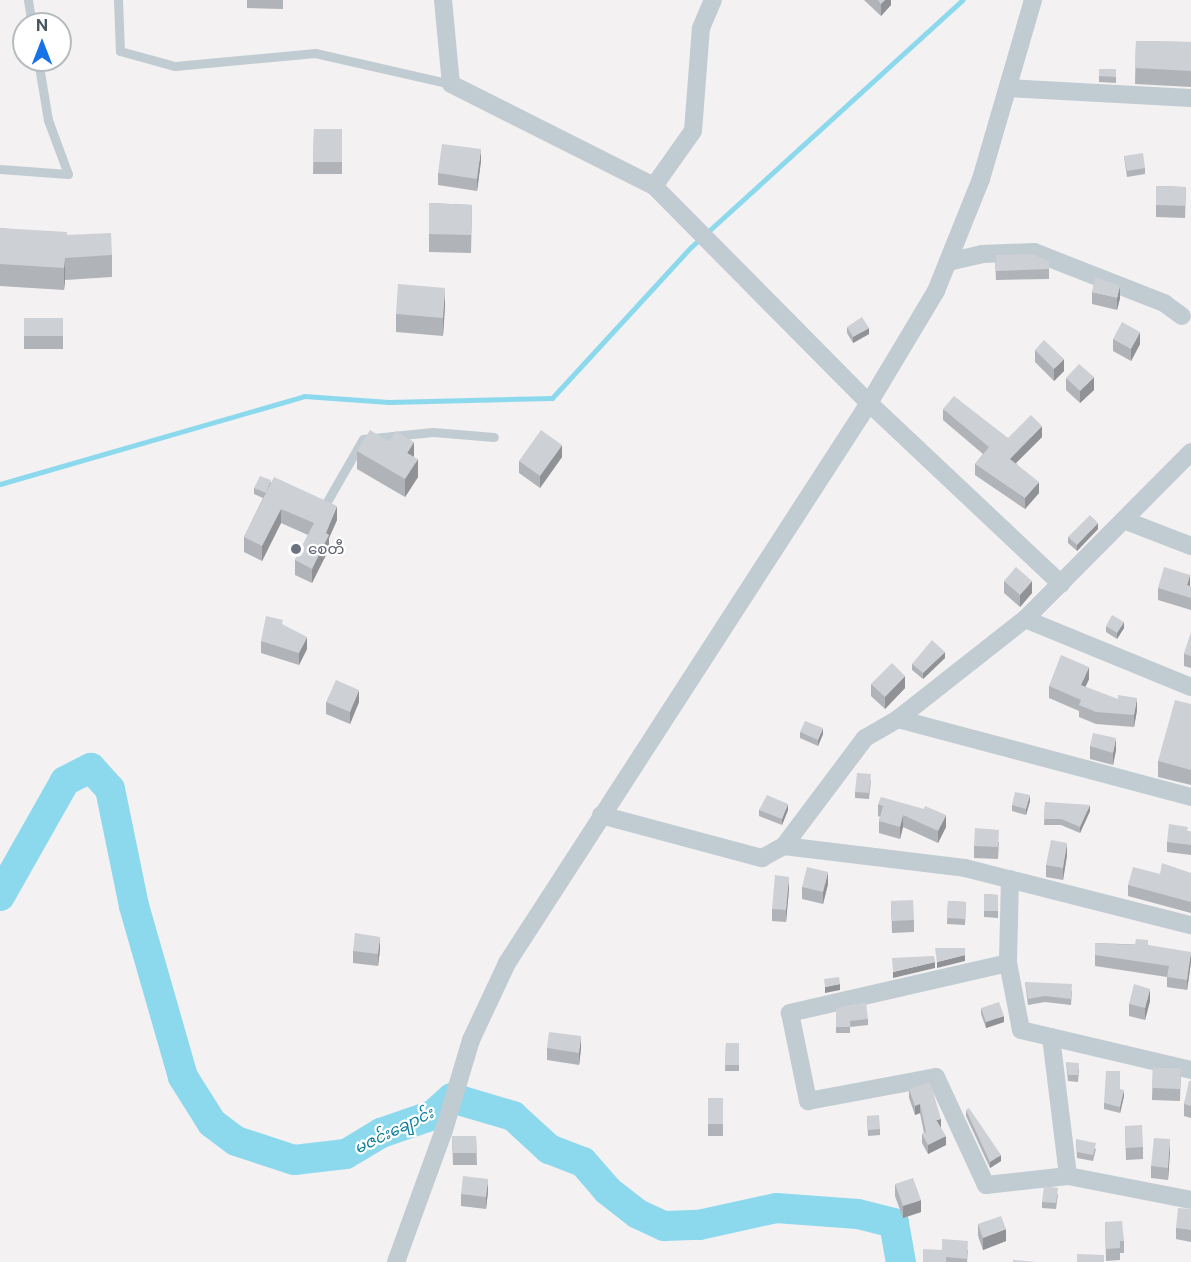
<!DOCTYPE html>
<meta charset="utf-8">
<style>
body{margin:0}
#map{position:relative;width:1191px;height:1262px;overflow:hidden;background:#f3f1f1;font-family:"Public Sans","Noto Sans Myanmar",sans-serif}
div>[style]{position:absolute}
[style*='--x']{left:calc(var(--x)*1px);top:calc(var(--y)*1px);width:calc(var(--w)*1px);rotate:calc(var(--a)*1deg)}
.stream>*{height:5px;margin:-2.5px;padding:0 2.5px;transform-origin:2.5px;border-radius:2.5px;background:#8cd9ee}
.river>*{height:30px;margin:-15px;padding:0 15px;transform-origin:15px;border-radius:15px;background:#8cd9ee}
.lane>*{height:9px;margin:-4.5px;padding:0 4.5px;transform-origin:4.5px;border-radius:4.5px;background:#c1cbd2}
.street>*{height:18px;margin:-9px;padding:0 9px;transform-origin:9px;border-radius:9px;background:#c1cbd2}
.wall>*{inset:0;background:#b0b3b7}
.shaded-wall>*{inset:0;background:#909295}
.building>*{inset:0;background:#cdd0d5}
.dots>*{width:16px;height:16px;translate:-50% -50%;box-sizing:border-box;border:3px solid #fff;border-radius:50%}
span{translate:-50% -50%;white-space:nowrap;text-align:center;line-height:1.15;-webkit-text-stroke:4.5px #fff;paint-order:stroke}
.worship-label{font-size:15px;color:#5b616d}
.left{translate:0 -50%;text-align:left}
.water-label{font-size:16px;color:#0b809f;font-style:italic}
.north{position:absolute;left:12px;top:12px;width:60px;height:60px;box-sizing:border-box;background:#fff;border:2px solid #b6bbbf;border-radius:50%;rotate:0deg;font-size:16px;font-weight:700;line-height:24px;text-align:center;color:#48545e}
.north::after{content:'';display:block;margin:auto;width:21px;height:27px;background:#1771e7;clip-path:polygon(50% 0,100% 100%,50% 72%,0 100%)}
</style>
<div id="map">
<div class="stream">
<div style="--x:0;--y:484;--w:316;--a:-16.1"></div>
<div style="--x:304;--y:396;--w:85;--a:4"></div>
<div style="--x:389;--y:402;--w:163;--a:-1.4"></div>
<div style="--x:552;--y:398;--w:205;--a:-47.4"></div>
<div style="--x:691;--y:247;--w:367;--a:-42.3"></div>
</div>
<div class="river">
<div style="--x:0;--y:896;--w:132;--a:-60.5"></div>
<div style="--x:65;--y:781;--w:29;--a:-27"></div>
<div style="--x:91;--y:768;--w:28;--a:48"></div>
<div style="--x:110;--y:789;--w:119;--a:78.4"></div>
<div style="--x:134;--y:906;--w:178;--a:74"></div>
<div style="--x:183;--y:1077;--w:54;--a:57.8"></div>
<div style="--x:212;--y:1123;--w:30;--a:37"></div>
<div style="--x:236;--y:1141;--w:61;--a:18.1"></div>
<div style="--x:294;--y:1160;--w:52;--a:-6.6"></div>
<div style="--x:346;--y:1154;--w:41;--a:-31"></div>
<div style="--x:381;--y:1133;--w:55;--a:-19.1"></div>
<div style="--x:433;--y:1115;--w:25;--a:-42"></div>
<div style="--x:452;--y:1098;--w:64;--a:16.4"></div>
<div style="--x:513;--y:1116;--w:49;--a:42.5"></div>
<div style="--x:549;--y:1149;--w:36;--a:21"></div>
<div style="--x:583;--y:1162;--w:37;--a:49"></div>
<div style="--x:607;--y:1190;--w:39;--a:38"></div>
<div style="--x:638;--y:1214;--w:29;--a:25"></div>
<div style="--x:664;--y:1226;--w:35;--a:-2"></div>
<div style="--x:699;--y:1225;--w:79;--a:-12.4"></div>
<div style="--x:776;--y:1208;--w:82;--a:4.2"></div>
<div style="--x:858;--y:1214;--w:37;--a:14"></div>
<div style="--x:894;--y:1223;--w:40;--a:80"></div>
</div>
<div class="lane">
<div style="--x:28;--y:0;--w:24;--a:81"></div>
<div style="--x:118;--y:0;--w:51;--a:87.8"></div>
<div style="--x:120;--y:51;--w:57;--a:15.3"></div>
<div style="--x:175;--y:66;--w:141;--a:-5.3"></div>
<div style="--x:315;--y:53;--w:139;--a:12.8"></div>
<div style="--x:0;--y:169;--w:68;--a:4.2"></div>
<div style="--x:68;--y:174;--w:58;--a:-110.3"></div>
<div style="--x:48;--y:120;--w:61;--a:-99.5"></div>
<div style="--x:325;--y:505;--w:76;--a:-60.1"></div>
<div style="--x:363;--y:439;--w:70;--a:-5.7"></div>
<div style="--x:433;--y:432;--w:61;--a:4.7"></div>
</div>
<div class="street">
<div style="--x:443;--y:0;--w:84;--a:84.6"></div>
<div style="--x:451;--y:84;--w:227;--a:26.7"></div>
<div style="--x:654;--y:186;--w:305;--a:45.3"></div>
<div style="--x:869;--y:403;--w:264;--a:43.3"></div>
<div style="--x:1008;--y:88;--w:183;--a:3.1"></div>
<div style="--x:654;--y:186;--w:67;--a:-54.7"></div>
<div style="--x:693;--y:131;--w:103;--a:-85.6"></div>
<div style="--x:701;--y:28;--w:30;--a:-67"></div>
<div style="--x:948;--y:262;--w:35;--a:-13"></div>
<div style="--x:982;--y:254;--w:52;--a:-2.2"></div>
<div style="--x:1034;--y:252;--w:140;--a:21.4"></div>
<div style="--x:1164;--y:303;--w:22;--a:36"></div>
<div style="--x:1191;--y:452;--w:235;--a:134.8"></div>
<div style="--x:1025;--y:619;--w:162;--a:141.8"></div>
<div style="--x:898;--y:719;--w:38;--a:150"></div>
<div style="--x:865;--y:738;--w:135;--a:126.9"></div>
<div style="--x:784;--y:846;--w:182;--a:6.9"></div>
<div style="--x:965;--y:868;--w:233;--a:14.2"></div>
<div style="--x:1124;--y:520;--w:72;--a:21.2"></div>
<div style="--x:1025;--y:619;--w:179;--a:22.3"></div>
<div style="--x:898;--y:719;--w:303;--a:14.9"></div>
<div style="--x:601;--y:815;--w:167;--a:15"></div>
<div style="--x:762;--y:858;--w:25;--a:-29"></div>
<div style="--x:1010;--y:879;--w:84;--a:91.4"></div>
<div style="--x:1008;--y:963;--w:68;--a:79"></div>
<div style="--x:1021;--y:1030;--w:175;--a:13.2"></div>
<div style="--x:1008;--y:963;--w:224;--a:167.1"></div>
<div style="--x:790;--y:1013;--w:90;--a:78.4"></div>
<div style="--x:808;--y:1101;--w:130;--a:-10.6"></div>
<div style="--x:936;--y:1077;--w:119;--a:65.2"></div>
<div style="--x:986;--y:1185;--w:82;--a:-6.3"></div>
<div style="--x:1068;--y:1176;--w:125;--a:11"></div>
<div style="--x:1051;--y:1037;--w:140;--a:83"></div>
<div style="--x:396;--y:1262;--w:140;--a:-70"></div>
<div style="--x:444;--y:1130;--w:94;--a:-73.3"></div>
<div style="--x:471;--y:1040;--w:85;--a:-64.9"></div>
<div style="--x:507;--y:963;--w:667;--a:-57.12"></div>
<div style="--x:869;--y:403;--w:131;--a:-59.1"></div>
<div style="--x:936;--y:291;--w:121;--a:-68.1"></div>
<div style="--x:981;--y:179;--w:186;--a:-73.8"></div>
</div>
<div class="wall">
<div style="clip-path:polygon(247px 0,283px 0,283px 9px,247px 8px)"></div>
<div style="clip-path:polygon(864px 0,891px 0,891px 5px,881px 16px)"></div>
<div style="clip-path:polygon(1136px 41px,1191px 42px,1191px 87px,1135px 84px)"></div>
<div style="clip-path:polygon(1099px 69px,1116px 69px,1116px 83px,1099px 82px)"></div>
<div style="clip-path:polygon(314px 129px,342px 129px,342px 174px,313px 174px)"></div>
<div style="clip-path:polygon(1124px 156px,1145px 168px,1145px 174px,1127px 177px)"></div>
<div style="clip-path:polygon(481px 161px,477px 191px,438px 185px,438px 173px)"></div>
<div style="clip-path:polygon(1156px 186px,1186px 187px,1185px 218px,1156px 217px)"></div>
<div style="clip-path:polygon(429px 203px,472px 205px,471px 253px,429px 252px)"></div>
<div style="clip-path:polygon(0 228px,67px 235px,112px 255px,112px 277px,65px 280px,64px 290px,0 286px)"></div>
<div style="clip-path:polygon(995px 255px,1049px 261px,1049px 279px,996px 280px)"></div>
<div style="clip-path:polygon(1092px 292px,1120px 298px,1117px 310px,1092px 304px)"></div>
<div style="clip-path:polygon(445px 306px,443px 336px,396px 332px,396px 314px)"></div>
<div style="clip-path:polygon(24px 318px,63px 318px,63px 349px,24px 349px)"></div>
<div style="clip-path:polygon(847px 327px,869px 334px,853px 343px,847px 333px)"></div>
<div style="clip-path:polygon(1113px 339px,1140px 344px,1131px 361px,1113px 351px)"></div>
<div style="clip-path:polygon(1035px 350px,1064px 371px,1054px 381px,1035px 362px)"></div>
<div style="clip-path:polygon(1066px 378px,1094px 390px,1080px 403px,1066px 390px)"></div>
<div style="clip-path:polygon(943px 409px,1008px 438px,1042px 437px,1016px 463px,1039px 493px,1025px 509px,975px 475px,975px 464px,983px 454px,943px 420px)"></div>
<div style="clip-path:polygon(389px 442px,414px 457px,418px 477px,405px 497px,357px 469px,357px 451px)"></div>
<div style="clip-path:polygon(562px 457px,540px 488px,519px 473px,519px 461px)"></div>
<div style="clip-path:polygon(271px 482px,337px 520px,329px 538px,329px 549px,312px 583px,295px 575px,295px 560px,308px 535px,281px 523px,262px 561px,244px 552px,244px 537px,263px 498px,254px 494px,254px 488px)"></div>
<div style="clip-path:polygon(1098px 529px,1077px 551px,1068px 543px,1068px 537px)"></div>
<div style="clip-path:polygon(1004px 581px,1032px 593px,1020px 607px,1004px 593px)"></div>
<div style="clip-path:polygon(1190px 586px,1191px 586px,1191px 610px,1158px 600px,1158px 588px)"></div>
<div style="clip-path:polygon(1106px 626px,1124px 628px,1117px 639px,1106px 632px)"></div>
<div style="clip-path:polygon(1191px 633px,1191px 668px,1184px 666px,1184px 654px)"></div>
<div style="clip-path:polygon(261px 641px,307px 649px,299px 665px,261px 653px)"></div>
<div style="clip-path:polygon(945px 658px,923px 679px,912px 670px,912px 664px)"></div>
<div style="clip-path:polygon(1089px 679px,1085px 687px,1137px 710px,1134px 727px,1096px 724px,1079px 717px,1079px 711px,1049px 698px,1049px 686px)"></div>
<div style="clip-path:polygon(871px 684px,905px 688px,885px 709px,871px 696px)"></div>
<div style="clip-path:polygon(326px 702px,359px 702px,350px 724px,326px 714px)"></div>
<div style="clip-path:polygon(1191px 704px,1191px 785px,1158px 777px,1158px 761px)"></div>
<div style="clip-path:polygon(800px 732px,823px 734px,818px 746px,800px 738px)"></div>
<div style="clip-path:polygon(1090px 746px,1116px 750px,1113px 765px,1090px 759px)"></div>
<div style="clip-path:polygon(871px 780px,869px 799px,855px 798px,855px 792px)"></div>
<div style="clip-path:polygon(1030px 801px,1026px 815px,1012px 811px,1012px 805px)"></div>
<div style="clip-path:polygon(1045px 802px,1090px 811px,1080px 833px,1061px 825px,1044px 825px)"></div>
<div style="clip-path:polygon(878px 804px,946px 827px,938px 843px,903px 827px,900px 839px,879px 833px,879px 821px,880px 817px,878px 816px)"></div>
<div style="clip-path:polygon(759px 810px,788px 810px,782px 825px,759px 816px)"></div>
<div style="clip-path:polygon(1188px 831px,1191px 832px,1191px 855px,1167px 852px,1167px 842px)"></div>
<div style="clip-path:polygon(999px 842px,998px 859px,974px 858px,974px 846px)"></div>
<div style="clip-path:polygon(1067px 855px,1063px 880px,1046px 877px,1046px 865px)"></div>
<div style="clip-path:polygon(1191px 873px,1191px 913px,1128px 896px,1128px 885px,1160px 874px)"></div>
<div style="clip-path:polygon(828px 884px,823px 904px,802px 899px,802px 887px)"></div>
<div style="clip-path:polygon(789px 889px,786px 922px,772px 921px,772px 909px)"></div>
<div style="clip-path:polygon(984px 894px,998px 895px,998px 918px,984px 917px)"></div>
<div style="clip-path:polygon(891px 901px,914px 920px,914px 932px,892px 933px)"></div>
<div style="clip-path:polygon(948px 901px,966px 902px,965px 925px,947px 924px)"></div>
<div style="clip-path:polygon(1095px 943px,1148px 945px,1191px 962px,1187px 990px,1167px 987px,1167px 977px,1095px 966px)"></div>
<div style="clip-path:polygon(380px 949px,378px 966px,353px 963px,353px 951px)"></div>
<div style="clip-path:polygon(1025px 982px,1072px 991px,1071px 1005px,1045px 1002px,1028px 1005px)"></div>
<div style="clip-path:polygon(1150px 1001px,1145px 1020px,1129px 1016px,1129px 1004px)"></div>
<div style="clip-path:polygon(836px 1008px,868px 1019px,868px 1025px,850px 1027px,850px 1033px,836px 1033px)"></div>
<div style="clip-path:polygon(981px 1008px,1004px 1022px,986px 1028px,981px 1014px)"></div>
<div style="clip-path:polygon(726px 1043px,739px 1043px,739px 1071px,725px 1071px)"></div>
<div style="clip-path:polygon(547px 1048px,581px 1048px,579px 1065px,547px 1060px)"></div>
<div style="clip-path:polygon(1066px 1062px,1079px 1069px,1078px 1082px,1068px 1081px)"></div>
<div style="clip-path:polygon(1153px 1067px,1181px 1068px,1180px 1101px,1152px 1100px)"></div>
<div style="clip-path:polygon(1191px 1081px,1191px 1118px,1184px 1116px,1184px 1104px)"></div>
<div style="clip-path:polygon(909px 1089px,941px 1128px,946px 1145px,928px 1154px,922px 1143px,922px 1134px,924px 1133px,920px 1113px,915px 1115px,909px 1098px)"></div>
<div style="clip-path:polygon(1120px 1089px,1124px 1096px,1120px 1113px,1104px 1109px,1104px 1103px)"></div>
<div style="clip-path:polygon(708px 1098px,723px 1098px,723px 1136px,708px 1136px)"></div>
<div style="clip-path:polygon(966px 1110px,1001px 1161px,990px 1168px,966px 1116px)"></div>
<div style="clip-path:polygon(867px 1116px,880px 1129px,880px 1135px,868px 1136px)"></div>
<div style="clip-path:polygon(1125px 1126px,1143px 1147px,1143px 1159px,1126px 1160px)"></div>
<div style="clip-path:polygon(452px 1136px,476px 1136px,477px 1165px,453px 1165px)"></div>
<div style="clip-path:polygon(1076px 1139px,1096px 1149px,1093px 1161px,1077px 1158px)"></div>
<div style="clip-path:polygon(1170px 1151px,1168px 1180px,1151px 1178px,1151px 1166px)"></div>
<div style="clip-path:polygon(895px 1184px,921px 1212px,903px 1218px,895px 1196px)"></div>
<div style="clip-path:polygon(488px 1191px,486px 1209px,461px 1206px,461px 1194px)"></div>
<div style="clip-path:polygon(1058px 1194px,1056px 1209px,1042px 1208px,1042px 1202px)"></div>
<div style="clip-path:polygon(1191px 1209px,1191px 1242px,1176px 1239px,1176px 1228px)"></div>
<div style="clip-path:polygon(1105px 1222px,1124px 1241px,1124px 1253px,1120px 1253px,1120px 1260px,1106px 1261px)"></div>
<div style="clip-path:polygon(978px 1224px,1006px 1241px,983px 1250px,978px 1236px)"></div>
<div style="clip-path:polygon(942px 1250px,968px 1250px,967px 1262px,923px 1262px)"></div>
</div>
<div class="shaded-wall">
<div style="clip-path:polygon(885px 0,891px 0,891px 5px,881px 16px,881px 4px)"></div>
<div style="clip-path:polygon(481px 149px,481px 161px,477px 191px,477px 179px)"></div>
<div style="clip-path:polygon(65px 258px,65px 280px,64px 290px,64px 268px)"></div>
<div style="clip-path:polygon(1120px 286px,1120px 298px,1117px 310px,1117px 298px)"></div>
<div style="clip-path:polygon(445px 288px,445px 306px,443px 336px,443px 318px)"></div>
<div style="clip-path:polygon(869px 328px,869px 334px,853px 343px,853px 337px)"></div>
<div style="clip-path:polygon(1140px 332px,1140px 344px,1131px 361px,1131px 349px)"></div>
<div style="clip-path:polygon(1064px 359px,1064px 371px,1054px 381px,1054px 369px)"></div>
<div style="clip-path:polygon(1094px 377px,1094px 390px,1080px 403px,1080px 391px)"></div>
<div style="clip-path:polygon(1042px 426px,1042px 437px,1010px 469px,1010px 459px)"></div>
<div style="clip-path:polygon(414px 442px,414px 459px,407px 453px)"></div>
<div style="clip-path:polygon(562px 445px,562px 457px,540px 488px,540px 476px)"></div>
<div style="clip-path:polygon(418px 459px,418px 477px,405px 497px,405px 479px)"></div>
<div style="clip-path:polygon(1039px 482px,1039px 493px,1025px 509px,1025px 498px)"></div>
<div style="clip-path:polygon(337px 506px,337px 520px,329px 538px,329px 549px,312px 583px,312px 569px,326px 533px)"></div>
<div style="clip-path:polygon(281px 509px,281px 523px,262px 561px,262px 546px)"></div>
<div style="clip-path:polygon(1098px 523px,1098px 529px,1077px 551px,1077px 545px)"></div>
<div style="clip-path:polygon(1190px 575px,1190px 587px,1187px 597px,1187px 585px)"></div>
<div style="clip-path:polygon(1032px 581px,1032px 593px,1020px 607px,1020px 595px)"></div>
<div style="clip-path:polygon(1124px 622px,1124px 628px,1117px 639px,1117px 633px)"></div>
<div style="clip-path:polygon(307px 637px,307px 649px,299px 665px,299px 653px)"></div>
<div style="clip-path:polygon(945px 652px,945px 658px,923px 679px,923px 673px)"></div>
<div style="clip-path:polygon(1089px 667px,1089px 679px,1081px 697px,1081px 685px)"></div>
<div style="clip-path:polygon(905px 676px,905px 688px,885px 709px,885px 697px)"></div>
<div style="clip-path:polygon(359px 690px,359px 702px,350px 724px,350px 712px)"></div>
<div style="clip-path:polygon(1137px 698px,1137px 710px,1134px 727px,1134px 715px)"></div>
<div style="clip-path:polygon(823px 728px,823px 734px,818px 746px,818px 740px)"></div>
<div style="clip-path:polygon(1116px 738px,1116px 750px,1113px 765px,1113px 753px)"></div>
<div style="clip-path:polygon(1030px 795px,1030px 801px,1026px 815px,1026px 809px)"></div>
<div style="clip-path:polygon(788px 804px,788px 810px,782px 825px,782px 819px)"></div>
<div style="clip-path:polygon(1090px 805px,1090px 811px,1080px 833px,1080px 827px)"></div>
<div style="clip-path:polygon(903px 815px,903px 827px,900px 839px,900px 827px)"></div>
<div style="clip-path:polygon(946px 815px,946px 827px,938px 843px,938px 831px)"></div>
<div style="clip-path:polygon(1067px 843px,1067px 855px,1063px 880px,1063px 868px)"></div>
<div style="clip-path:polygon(828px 872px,828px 884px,823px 904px,823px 892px)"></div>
<div style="clip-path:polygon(789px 877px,789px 889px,786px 922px,786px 910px)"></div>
<div style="clip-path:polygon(380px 937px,380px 949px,378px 966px,378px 954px)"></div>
<div style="clip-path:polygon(1191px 952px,1191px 962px,1187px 990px,1187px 980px)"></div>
<div style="clip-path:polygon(965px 955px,965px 961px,937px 968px,937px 962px)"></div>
<div style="clip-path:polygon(935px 962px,935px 968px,893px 978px,893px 972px)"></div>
<div style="clip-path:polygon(840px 984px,840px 990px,825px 993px,825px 987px)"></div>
<div style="clip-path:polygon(1150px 989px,1150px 1001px,1145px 1020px,1145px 1008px)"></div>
<div style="clip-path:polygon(1004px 1016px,1004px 1022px,986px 1028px,986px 1022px)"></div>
<div style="clip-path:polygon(581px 1036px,581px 1048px,579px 1065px,579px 1053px)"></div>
<div style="clip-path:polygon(1124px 1090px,1124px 1096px,1120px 1113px,1120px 1107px)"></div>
<div style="clip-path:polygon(920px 1104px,920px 1113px,915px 1115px,915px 1106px)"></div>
<div style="clip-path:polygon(941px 1119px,941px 1128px,936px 1120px)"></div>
<div style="clip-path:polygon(946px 1136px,946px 1145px,928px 1154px,928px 1145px)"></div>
<div style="clip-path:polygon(1170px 1139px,1170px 1151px,1168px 1180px,1168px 1168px)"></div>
<div style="clip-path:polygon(1001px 1155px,1001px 1161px,990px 1168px,990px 1162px)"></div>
<div style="clip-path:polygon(488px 1179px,488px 1191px,486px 1209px,486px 1197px)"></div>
<div style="clip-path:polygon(921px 1200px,921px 1212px,903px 1218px,903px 1206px)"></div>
<div style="clip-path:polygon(1006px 1229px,1006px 1241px,983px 1250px,983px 1238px)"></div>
</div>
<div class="building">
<div style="clip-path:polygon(878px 0,885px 0,881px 4px)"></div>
<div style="clip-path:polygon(1136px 41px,1191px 42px,1191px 71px,1135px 68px)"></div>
<div style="clip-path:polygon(1099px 69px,1116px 69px,1116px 77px,1099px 76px)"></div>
<div style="clip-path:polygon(314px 129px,342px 129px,342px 162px,313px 162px)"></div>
<div style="clip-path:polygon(442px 144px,481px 149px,477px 179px,438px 173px)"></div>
<div style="clip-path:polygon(1143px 153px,1145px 168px,1127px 171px,1124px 156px)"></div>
<div style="clip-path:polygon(1156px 186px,1186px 187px,1185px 206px,1156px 205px)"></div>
<div style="clip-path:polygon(429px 203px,472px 205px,471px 235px,429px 234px)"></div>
<div style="clip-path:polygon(0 228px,67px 232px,67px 235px,111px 233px,112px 255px,65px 258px,64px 268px,0 264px)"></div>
<div style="clip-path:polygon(1032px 254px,1049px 261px,1049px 269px,996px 271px,995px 255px)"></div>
<div style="clip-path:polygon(1095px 277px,1120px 286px,1117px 298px,1092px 292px)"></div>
<div style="clip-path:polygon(398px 284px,445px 288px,443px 318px,396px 314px)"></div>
<div style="clip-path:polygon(862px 317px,869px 328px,853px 337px,847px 327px)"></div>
<div style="clip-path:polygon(24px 318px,63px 318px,63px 336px,24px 336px)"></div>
<div style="clip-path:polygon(1122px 322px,1140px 332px,1131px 349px,1113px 339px)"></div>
<div style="clip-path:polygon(1044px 340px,1064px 359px,1054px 369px,1035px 350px)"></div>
<div style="clip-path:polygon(1079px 364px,1094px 377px,1080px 391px,1066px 378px)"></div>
<div style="clip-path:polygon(954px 396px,1008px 438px,1031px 415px,1042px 426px,1010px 459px,1039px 482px,1025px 498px,975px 464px,989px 447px,943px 409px)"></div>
<div style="clip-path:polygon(370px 430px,389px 442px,396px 431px,414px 442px,407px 453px,418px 459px,405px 479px,357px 451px)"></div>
<div style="clip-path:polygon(541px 430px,562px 445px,540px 476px,519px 461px)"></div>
<div style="clip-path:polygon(260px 476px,271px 480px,266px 493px,254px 488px)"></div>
<div style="clip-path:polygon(274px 477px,337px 506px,326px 533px,329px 535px,312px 569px,295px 560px,314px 523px,281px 509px,262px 546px,244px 537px)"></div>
<div style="clip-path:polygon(1090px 515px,1098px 523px,1077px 545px,1068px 537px)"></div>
<div style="clip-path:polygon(1016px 567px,1032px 581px,1020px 595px,1004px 581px)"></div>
<div style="clip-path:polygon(1164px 567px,1190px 575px,1187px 585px,1191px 586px,1191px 598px,1158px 588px)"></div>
<div style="clip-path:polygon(1112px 615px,1124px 622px,1117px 633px,1106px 626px)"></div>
<div style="clip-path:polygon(266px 616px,283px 620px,282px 624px,307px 637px,299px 653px,261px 641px)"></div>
<div style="clip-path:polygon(1191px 633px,1191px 656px,1184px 654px)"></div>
<div style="clip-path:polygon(932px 640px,945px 652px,923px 673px,912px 664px)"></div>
<div style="clip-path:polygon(1061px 655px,1089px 667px,1081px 685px,1118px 699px,1118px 695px,1137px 698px,1134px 715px,1096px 712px,1079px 705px,1081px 700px,1049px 686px)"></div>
<div style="clip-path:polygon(892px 663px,905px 676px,885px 697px,871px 684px)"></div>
<div style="clip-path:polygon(336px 680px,359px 690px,350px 712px,326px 702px)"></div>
<div style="clip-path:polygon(1175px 700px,1191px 704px,1191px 770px,1158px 761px)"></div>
<div style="clip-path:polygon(805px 721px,823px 728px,818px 740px,800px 732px)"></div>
<div style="clip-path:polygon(1093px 733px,1116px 738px,1113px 753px,1090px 746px)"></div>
<div style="clip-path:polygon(857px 773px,871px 774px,869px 793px,855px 792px)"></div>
<div style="clip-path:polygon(1015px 792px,1030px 795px,1026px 809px,1012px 805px)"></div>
<div style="clip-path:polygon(767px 795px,788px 804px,782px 819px,759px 810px)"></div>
<div style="clip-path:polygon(881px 797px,924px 809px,925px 806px,946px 815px,938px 831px,903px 815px,900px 827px,879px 821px,883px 806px,878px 804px)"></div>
<div style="clip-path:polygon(1045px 802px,1090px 805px,1080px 827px,1061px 819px,1044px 819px)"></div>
<div style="clip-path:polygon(1169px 824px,1188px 827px,1187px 831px,1191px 832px,1191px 845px,1167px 842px)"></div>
<div style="clip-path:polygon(975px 828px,999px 830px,998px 847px,974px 846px)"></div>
<div style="clip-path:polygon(1051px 840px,1067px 843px,1063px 868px,1046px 865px)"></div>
<div style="clip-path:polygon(1162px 863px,1191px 873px,1191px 902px,1128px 885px,1133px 867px,1160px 874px)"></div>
<div style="clip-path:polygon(807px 867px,828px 872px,823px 892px,802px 887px)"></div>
<div style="clip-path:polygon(775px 875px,789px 877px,786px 910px,772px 909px)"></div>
<div style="clip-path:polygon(984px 894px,998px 895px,998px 911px,984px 911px)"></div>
<div style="clip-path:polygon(913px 900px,914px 920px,892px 921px,891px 901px)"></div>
<div style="clip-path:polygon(948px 901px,966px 902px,965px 919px,947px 918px)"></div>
<div style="clip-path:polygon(355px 933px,380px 937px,378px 954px,353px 951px)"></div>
<div style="clip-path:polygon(1136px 939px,1148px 940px,1148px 945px,1191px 952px,1187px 980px,1167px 977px,1169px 966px,1095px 955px,1095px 943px,1135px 945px)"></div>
<div style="clip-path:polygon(935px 948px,965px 948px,965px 955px,937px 962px)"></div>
<div style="clip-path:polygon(934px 956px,935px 962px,893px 972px,892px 958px)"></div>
<div style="clip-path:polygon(839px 977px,840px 984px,825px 987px,824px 979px)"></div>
<div style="clip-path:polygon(1025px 982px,1072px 984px,1071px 999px,1045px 996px,1028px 999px)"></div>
<div style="clip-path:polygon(1134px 984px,1150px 989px,1145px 1008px,1129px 1004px)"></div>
<div style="clip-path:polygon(866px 1002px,868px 1019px,850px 1021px,850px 1027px,836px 1027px,836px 1008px)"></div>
<div style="clip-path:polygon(999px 1002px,1004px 1016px,986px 1022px,981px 1008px)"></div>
<div style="clip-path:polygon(549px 1032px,581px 1036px,579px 1053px,547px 1048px)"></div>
<div style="clip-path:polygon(726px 1043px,739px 1043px,739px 1065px,725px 1065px)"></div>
<div style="clip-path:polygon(1066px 1062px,1079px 1063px,1078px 1075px,1068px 1075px)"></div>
<div style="clip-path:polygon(1153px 1067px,1181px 1068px,1180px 1089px,1152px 1088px)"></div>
<div style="clip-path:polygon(1106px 1071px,1120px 1071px,1120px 1089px,1124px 1090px,1120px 1107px,1104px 1103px)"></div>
<div style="clip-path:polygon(1189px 1081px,1191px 1081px,1191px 1106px,1184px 1104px)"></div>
<div style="clip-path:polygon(930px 1082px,941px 1119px,936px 1120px,946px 1136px,928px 1145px,922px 1134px,926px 1132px,920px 1104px,915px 1106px,909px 1089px)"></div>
<div style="clip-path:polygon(708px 1098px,723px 1098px,723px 1124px,708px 1124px)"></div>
<div style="clip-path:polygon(969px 1108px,1001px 1155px,990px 1162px,966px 1110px)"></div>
<div style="clip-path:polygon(879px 1115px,880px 1129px,868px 1130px,867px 1116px)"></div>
<div style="clip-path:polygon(1142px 1125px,1143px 1147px,1126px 1148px,1125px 1126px)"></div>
<div style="clip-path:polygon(452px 1136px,476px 1136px,477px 1153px,453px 1153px)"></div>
<div style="clip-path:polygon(1154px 1138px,1170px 1139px,1168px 1168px,1151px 1166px)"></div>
<div style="clip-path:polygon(1076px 1139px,1096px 1143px,1093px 1155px,1077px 1152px)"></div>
<div style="clip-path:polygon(463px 1176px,488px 1179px,486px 1197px,461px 1194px)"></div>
<div style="clip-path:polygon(913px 1178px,921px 1200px,903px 1206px,895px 1184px)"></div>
<div style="clip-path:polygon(1044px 1186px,1058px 1188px,1056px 1203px,1042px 1202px)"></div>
<div style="clip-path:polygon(1178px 1208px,1191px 1209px,1191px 1230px,1176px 1228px)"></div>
<div style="clip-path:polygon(1001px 1216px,1006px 1229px,983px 1238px,978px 1224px)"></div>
<div style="clip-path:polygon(1122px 1221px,1124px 1241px,1120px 1241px,1120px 1248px,1106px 1249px,1105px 1222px)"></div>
<div style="clip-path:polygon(942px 1239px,968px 1241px,967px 1259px,946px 1257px,946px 1262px,923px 1262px,923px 1249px,942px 1250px)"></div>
<div style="clip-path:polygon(1077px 1254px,1104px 1255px,1104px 1262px,1077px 1262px)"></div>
<div style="clip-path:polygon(1013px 1260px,1037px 1262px,1013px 1262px)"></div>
</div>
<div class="dots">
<div style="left:296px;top:549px;background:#6b7280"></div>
</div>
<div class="worship-label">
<span class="left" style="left:308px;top:549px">စေတီ</span>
</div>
<div class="water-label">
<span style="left:394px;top:1131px;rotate:-26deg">မဇင်းချောင်း</span>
</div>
<div class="north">N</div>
</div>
